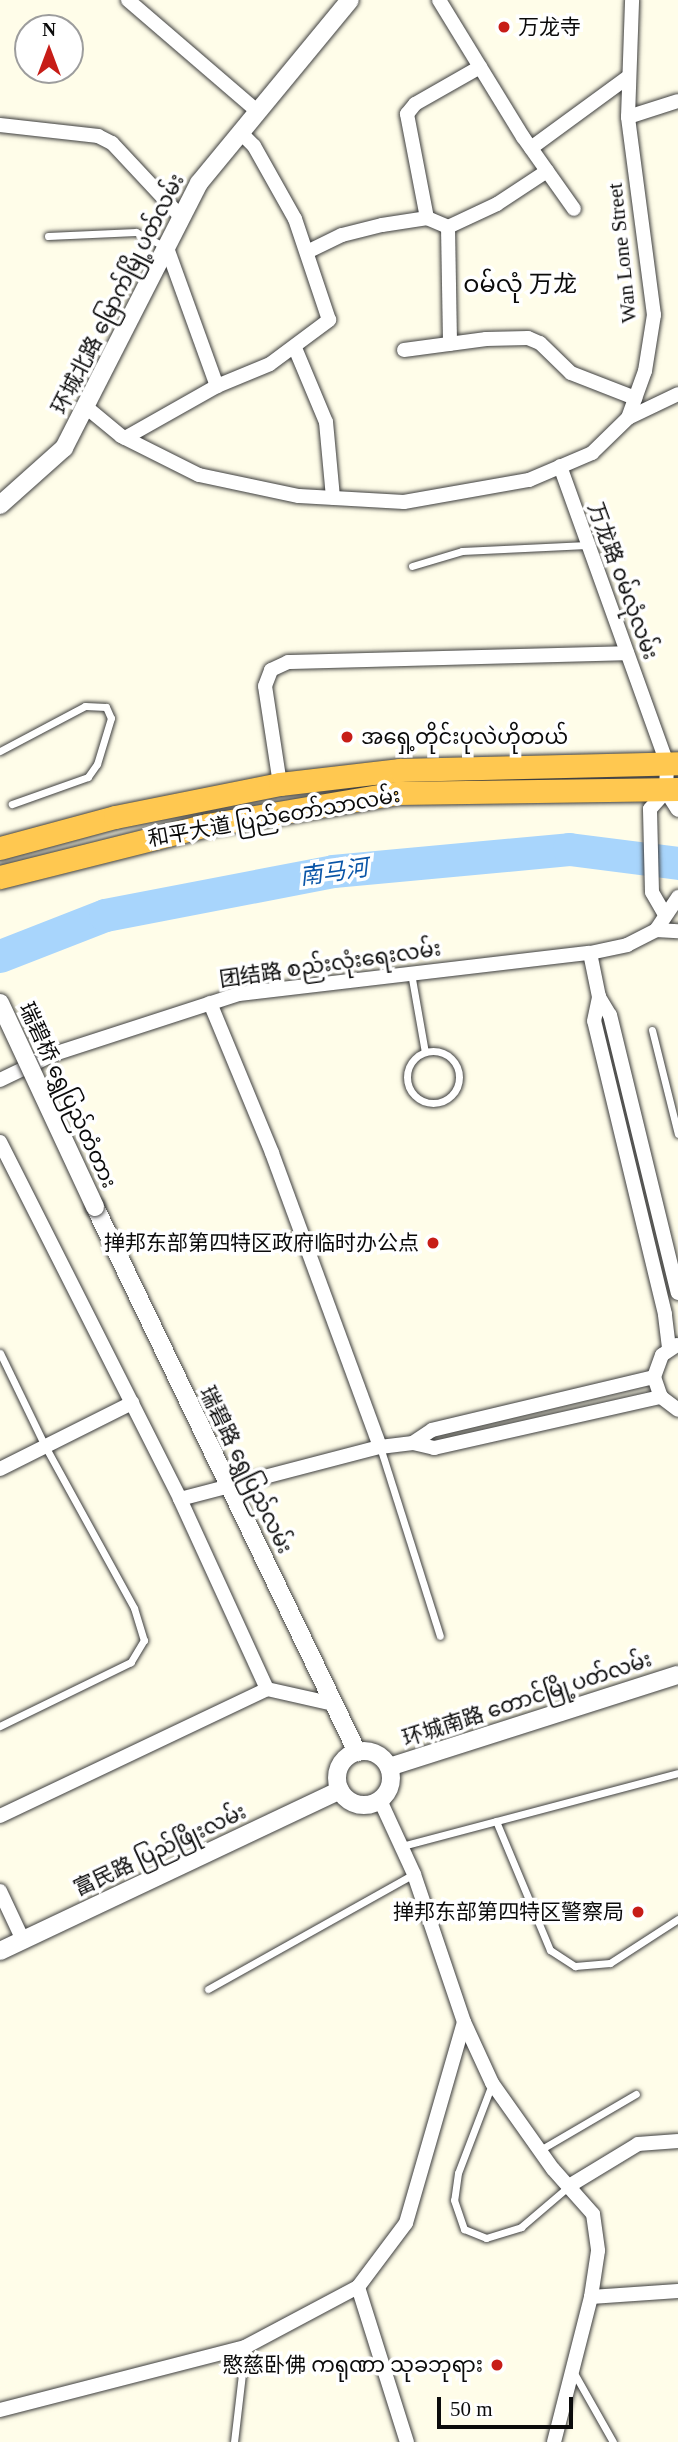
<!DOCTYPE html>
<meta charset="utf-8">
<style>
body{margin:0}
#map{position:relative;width:678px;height:2442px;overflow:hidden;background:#fffde9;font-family:"Times New Roman","Noto Sans SC","Noto Sans Myanmar",serif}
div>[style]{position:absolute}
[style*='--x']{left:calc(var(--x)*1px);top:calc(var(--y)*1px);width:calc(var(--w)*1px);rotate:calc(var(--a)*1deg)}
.river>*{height:33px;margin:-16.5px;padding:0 16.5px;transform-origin:16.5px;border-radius:16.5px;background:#a8d5fc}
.roads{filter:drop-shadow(0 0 2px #3e3e3e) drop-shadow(0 0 2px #3e3e3e)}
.service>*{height:7px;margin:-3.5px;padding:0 3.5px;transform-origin:3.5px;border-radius:3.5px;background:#fff}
.service>.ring{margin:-3.5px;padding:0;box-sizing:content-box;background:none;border:7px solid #fff;border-radius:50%}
.minor>*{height:14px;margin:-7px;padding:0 7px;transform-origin:7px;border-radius:7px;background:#fff}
.tertiary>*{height:18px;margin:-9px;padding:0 9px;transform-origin:9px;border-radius:9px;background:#fff}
.tertiary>.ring{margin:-9px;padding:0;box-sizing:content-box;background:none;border:18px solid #fff;border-radius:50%}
.trunk>*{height:23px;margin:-11.5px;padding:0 11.5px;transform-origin:11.5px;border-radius:11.5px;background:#ffc850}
.bridges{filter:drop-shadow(0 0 2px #3e3e3e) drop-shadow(0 0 2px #3e3e3e)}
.tertiary-bridge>*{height:18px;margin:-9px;padding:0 9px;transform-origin:9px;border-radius:9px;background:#fff}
.dots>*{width:19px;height:19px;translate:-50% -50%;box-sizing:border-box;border:4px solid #fff;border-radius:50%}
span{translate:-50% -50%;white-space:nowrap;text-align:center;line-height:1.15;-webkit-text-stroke:7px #fff;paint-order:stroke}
.poi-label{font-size:21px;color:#0b0b0b}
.left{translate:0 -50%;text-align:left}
.right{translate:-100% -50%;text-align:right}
.street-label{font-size:21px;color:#0b0b0b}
.water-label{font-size:23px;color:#0a55a7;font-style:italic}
.quarter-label{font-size:24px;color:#0b0b0b}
.north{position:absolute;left:14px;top:14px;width:70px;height:70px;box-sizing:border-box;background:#fff;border:2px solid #9d9d9d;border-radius:50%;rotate:0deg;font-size:19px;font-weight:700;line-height:28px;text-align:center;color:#0b0b0b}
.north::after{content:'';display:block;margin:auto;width:24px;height:32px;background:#c71d17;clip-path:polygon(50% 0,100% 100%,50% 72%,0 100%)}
.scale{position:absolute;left:437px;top:2397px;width:136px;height:32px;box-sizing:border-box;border:4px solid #0b0b0b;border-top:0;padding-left:9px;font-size:21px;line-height:24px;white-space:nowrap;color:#0b0b0b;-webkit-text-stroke:5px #fff;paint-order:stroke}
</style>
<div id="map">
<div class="river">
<div style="--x:0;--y:956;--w:113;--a:-21.3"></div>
<div style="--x:105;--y:915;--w:232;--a:-10.9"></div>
<div style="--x:333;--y:871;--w:237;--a:-5.3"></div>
<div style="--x:569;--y:849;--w:110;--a:7.3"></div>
</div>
<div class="roads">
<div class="service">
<div style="--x:48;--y:236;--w:88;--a:-2.6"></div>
<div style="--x:136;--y:232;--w:34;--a:27"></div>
<div style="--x:412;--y:566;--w:52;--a:-16.7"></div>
<div style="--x:462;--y:551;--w:125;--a:-2.7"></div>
<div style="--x:0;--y:751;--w:96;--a:-27.9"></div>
<div style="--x:85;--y:706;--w:21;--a:3"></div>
<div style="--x:106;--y:707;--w:12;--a:66"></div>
<div style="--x:111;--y:718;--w:48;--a:106.9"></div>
<div style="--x:97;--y:764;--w:16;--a:125"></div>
<div style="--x:88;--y:777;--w:81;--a:160.4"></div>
<div style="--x:411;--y:973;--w:80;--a:80"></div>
<div style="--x:652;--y:1030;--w:107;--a:76"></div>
<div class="ring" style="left:407px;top:1051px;width:45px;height:45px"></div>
<div style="--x:0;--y:1353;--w:103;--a:64.2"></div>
<div style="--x:45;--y:1446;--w:185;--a:61.2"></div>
<div style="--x:134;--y:1608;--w:34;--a:73"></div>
<div style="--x:144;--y:1640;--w:26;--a:121"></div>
<div style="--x:131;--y:1662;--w:146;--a:154"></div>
<div style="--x:380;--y:1447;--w:198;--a:72.4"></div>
<div style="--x:496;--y:1821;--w:140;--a:67.3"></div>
<div style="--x:550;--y:1950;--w:30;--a:33"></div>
<div style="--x:575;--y:1966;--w:35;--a:-5"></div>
<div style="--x:610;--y:1963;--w:81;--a:-32.9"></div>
<div style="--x:402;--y:1846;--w:285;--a:-14.8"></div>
<div style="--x:208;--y:1989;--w:236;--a:-29.2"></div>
<div style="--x:492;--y:2084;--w:95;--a:110.9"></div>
<div style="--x:458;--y:2173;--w:27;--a:98"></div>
<div style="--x:454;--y:2200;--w:31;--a:71"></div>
<div style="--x:464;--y:2229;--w:24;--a:22"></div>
<div style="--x:486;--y:2238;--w:37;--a:-17"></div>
<div style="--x:521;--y:2227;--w:63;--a:-40.5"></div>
<div style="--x:540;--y:2150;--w:111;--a:-30.3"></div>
<div style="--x:574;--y:2373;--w:79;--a:60.5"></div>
<div style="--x:234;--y:2442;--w:95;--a:-83.3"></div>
</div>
<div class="minor">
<div style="--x:128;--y:0;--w:172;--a:40.7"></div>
<div style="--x:439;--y:0;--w:161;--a:58.5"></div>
<div style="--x:523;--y:137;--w:88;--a:54.7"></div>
<div style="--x:628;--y:117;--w:52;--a:-17.7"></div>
<div style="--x:0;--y:125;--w:99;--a:6.4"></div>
<div style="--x:98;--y:136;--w:16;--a:27"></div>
<div style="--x:112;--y:143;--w:103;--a:47"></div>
<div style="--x:531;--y:148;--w:120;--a:-36.2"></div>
<div style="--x:427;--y:218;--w:106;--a:-100.9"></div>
<div style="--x:407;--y:114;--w:13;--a:-51"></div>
<div style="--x:415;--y:104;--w:75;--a:-29.6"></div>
<div style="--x:448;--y:227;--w:117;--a:89"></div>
<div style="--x:167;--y:248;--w:147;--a:70.1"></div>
<div style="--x:307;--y:252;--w:39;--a:-26"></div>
<div style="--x:342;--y:235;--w:41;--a:-14"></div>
<div style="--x:382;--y:225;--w:46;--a:-8.8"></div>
<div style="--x:427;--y:218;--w:23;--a:23"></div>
<div style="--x:448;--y:227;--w:54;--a:-25.1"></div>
<div style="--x:497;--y:204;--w:60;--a:-33.4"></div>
<div style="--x:295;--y:348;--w:80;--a:67.3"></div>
<div style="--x:326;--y:422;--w:76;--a:84.7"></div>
<div style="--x:404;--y:350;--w:83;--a:-7.6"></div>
<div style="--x:486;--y:339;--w:42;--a:-1.4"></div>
<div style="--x:528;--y:338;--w:13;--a:23"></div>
<div style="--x:540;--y:343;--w:43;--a:44.1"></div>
<div style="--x:571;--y:373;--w:69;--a:21.3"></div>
<div style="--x:86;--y:407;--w:45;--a:39.6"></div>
<div style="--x:121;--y:436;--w:87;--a:26.6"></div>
<div style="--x:199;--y:475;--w:102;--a:11.9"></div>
<div style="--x:299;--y:496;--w:105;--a:3.3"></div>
<div style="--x:404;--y:502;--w:127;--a:-10"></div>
<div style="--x:529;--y:480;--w:69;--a:-23.2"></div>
<div style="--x:592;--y:453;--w:50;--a:-44.2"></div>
<div style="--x:628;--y:418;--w:50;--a:-70.1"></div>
<div style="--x:645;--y:371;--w:57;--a:-80.9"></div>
<div style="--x:654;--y:315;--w:200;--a:-97.5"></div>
<div style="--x:628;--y:117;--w:117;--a:-88"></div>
<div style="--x:628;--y:418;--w:55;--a:-25.6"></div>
<div style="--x:125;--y:438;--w:106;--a:-29.5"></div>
<div style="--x:217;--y:386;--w:57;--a:-22.5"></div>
<div style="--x:270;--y:364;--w:74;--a:-36.7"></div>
<div style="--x:329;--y:320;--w:107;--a:-108.6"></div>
<div style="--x:295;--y:219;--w:84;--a:-119.3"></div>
<div style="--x:254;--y:146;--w:18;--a:-135"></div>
<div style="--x:560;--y:466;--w:317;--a:70.2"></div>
<div style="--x:667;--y:764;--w:27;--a:92"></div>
<div style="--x:666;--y:791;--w:22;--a:58"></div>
<div style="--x:280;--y:784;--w:99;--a:-98.7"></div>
<div style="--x:265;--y:686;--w:17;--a:-69"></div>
<div style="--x:271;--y:670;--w:19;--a:-25"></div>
<div style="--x:288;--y:662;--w:339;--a:-1.5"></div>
<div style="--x:664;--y:913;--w:24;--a:-120"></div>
<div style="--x:652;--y:892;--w:83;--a:-91.4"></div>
<div style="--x:650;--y:809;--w:24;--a:-48"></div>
<div style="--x:656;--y:930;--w:22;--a:3"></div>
<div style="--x:590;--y:953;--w:45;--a:78.4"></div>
<div style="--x:210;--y:1003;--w:162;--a:67.5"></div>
<div style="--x:272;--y:1153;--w:313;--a:69.8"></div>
<div style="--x:0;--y:1080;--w:60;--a:-25.7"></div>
<div style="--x:54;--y:1054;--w:194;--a:-18"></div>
<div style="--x:239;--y:994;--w:353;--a:-6.7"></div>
<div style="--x:590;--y:953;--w:38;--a:-12"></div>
<div style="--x:627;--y:945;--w:33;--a:-27"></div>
<div style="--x:656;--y:930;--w:40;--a:-56"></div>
<div style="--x:0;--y:1142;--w:400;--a:63.2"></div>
<div style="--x:180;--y:1499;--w:209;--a:65.4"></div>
<div style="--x:267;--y:1689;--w:69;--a:12.6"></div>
<div style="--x:677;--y:1345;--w:18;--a:146"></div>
<div style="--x:662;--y:1355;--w:23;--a:110"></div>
<div style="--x:654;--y:1377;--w:21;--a:71"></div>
<div style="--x:661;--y:1397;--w:21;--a:37"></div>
<div style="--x:669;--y:1348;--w:34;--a:-97"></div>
<div style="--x:665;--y:1314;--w:301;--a:-103.6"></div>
<div style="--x:594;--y:1021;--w:25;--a:-78"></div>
<div style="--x:599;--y:997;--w:21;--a:59"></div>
<div style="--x:610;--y:1015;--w:286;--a:76.3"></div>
<div style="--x:654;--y:1377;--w:228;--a:166.6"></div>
<div style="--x:432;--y:1430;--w:23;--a:146"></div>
<div style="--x:413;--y:1443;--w:22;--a:13"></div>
<div style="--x:434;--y:1448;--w:233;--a:-12.7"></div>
<div style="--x:0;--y:1469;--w:148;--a:-26.6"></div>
<div style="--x:180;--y:1499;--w:207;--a:-14.6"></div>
<div style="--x:380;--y:1447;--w:33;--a:-7"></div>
<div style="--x:0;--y:1816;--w:296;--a:-25.4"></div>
<div style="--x:0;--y:1891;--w:54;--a:64.9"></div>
<div style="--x:464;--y:2022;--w:67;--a:65.3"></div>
<div style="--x:492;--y:2083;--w:105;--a:54.7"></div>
<div style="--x:553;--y:2169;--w:60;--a:48.4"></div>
<div style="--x:593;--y:2214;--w:37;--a:82"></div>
<div style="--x:598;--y:2251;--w:47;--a:98.7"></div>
<div style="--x:591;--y:2297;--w:150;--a:104.3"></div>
<div style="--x:569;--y:2186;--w:81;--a:-31.3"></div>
<div style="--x:638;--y:2144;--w:40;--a:-4.3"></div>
<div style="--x:358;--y:2287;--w:163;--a:72.5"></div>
<div style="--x:591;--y:2297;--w:87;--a:-3.9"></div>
<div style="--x:0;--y:2410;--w:253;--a:-14.4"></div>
<div style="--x:245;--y:2347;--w:128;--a:-28"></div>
<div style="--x:358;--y:2287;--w:80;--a:-53.1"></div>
<div style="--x:406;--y:2223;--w:209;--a:-73.9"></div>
<div style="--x:464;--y:2022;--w:156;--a:-108.7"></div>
<div style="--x:414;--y:1874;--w:81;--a:-114.7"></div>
</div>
<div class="tertiary">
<div style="--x:0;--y:505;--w:86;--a:-41.7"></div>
<div style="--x:64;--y:448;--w:297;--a:-63"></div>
<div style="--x:199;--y:183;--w:237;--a:-50.5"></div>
<div style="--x:95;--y:1207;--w:605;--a:64.32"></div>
<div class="ring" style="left:337px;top:1751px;width:36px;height:36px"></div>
<div style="--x:389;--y:1767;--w:303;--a:-17.7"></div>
<div style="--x:0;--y:1951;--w:376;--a:-25.3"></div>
</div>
<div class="trunk">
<div style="--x:0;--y:848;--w:119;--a:-15.1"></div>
<div style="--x:115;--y:817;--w:168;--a:-11.3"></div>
<div style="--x:280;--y:784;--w:121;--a:-6.7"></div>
<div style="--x:400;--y:770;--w:278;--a:-1.4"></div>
<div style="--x:0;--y:877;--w:213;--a:-14.1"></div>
<div style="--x:207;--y:825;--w:193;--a:-9.6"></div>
<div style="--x:397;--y:793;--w:281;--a:-0.8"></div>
</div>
</div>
<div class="bridges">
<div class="tertiary-bridge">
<div style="--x:0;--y:1003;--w:225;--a:65"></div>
</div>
</div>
<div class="dots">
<div style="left:504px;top:27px;background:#c71d17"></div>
<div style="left:347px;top:737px;background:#c71d17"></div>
<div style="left:433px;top:1243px;background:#c71d17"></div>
<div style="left:638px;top:1912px;background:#c71d17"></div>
<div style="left:497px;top:2365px;background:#c71d17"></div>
</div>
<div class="poi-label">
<span class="left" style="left:518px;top:27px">万龙寺</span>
<span class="left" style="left:361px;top:737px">အရှေ့တိုင်းပုလဲဟိုတယ်</span>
<span class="right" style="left:419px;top:1243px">掸邦东部第四特区政府临时办公点</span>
<span class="right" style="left:624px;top:1912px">掸邦东部第四特区警察局</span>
<span class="right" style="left:483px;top:2365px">愍慈卧佛 ကရုဏာ သုခဘုရား</span>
</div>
<div class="street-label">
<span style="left:622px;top:253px;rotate:-96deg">Wan Lone Street</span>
<span style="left:118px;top:294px;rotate:-63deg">环城北路 မြောက်မြို့ပတ်လမ်း</span>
<span style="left:623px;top:581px;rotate:70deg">万龙路 ဝမ်လုံလမ်း</span>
<span style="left:274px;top:817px;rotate:-10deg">和平大道 ပြည်တော်သာလမ်း</span>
<span style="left:330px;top:964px;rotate:-8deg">团结路 စည်းလုံးရေးလမ်း</span>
<span style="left:68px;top:1095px;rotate:65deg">瑞碧桥 ရွှေပြည်တံတား</span>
<span style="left:246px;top:1470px;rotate:64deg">瑞碧路 ရွှေပြည်လမ်း</span>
<span style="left:527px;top:1699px;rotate:-18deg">环城南路 တောင်မြို့ပတ်လမ်း</span>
<span style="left:160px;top:1850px;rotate:-25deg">富民路 ပြည်ဖြိုးလမ်း</span>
</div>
<div class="water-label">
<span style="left:334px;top:873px;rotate:-8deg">南马河</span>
</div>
<div class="quarter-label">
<span style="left:520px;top:285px">ဝမ်လုံ 万龙</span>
</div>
<div class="north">N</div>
<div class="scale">50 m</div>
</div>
